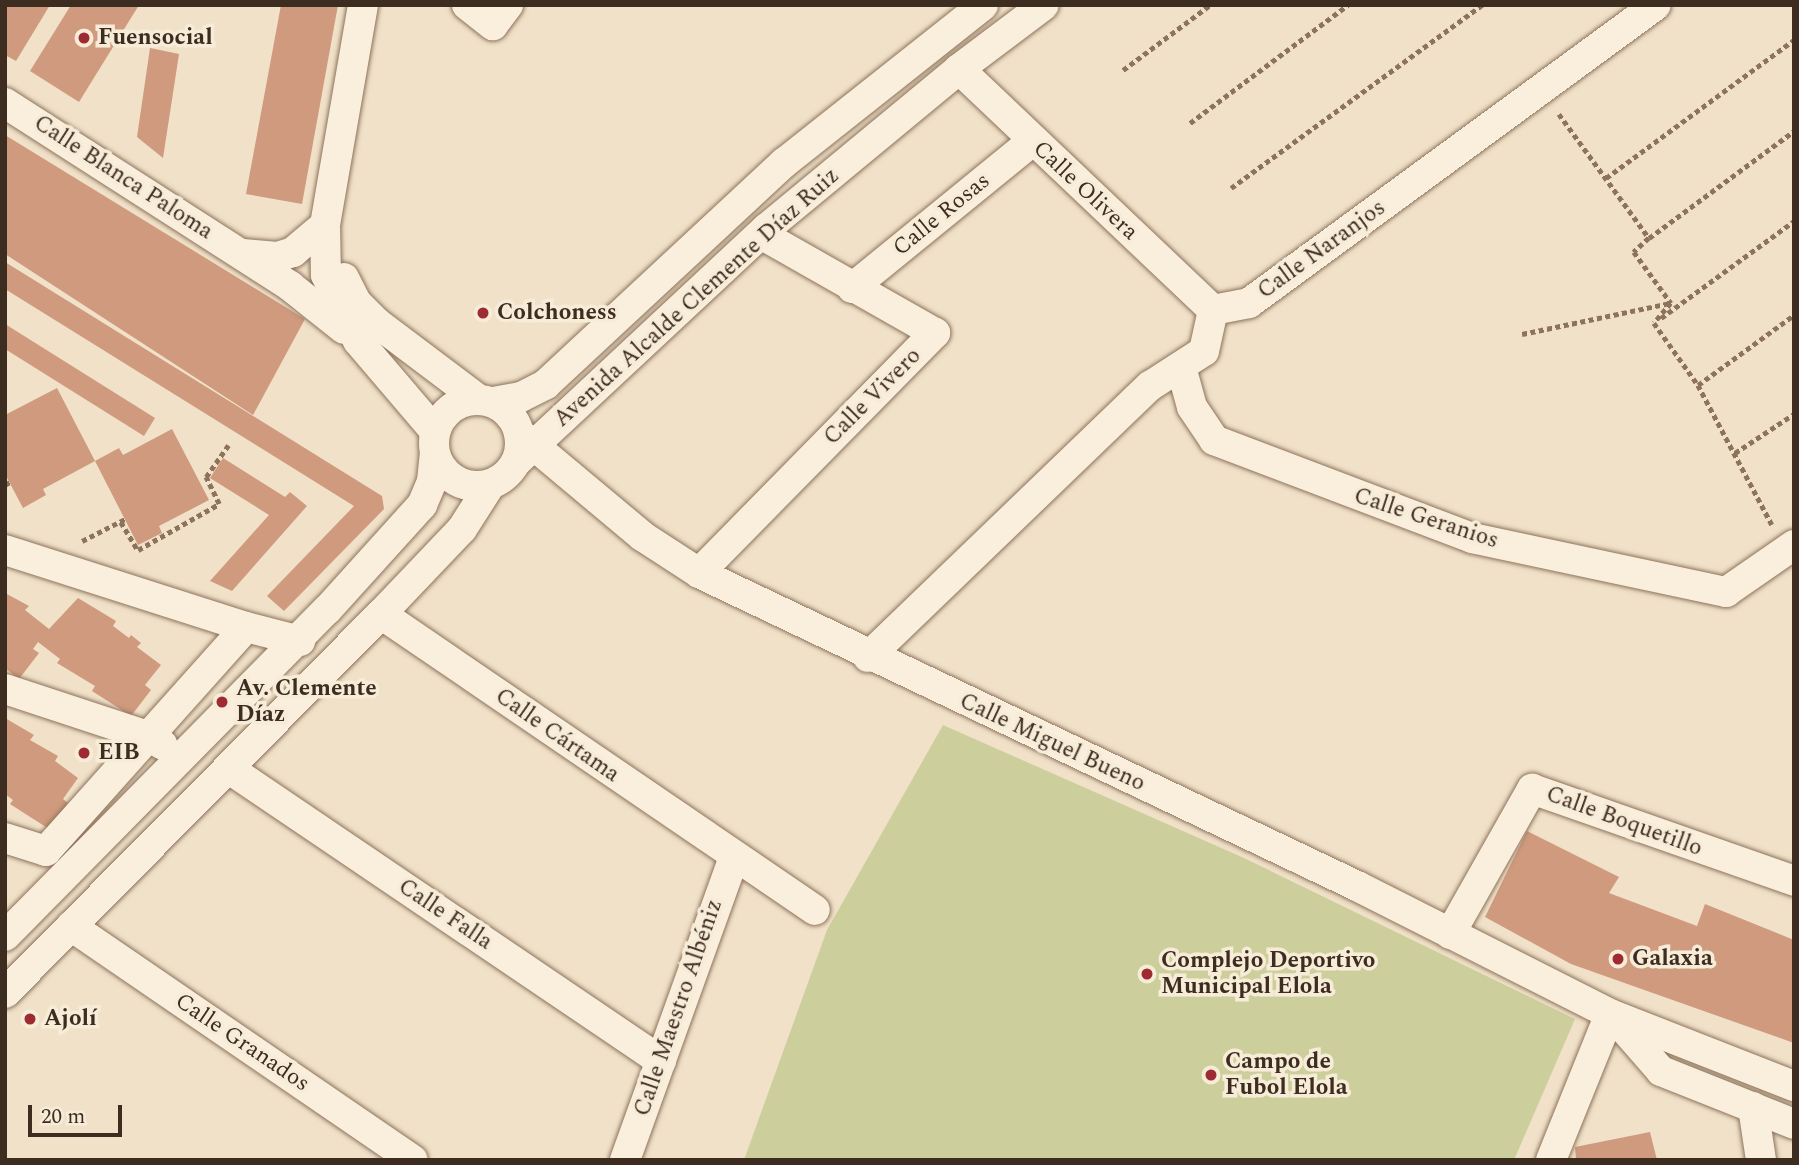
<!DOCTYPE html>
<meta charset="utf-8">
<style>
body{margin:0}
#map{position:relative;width:1799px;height:1165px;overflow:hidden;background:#f0e1c8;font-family:Spectral,serif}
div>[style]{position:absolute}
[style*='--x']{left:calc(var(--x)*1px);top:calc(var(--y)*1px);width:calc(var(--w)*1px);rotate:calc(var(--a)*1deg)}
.green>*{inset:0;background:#cccf9b}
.building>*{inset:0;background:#cf9a7d}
.path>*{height:4.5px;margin-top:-2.25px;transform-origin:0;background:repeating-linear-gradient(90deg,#8d735c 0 5px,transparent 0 8.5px)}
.roads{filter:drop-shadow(0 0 2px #8d735c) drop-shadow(0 0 2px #8d735c)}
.minor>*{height:30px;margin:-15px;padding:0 15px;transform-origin:15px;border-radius:15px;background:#faefdc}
.minor>.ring{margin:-15px;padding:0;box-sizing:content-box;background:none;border:30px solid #faefdc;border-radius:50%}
.dots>*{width:19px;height:19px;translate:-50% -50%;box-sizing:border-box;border:4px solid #f7ecd8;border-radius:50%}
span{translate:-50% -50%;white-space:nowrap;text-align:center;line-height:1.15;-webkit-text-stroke:7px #f7ecd8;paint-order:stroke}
.poi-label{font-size:23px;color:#3d2c20;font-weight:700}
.left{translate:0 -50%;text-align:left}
.street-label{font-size:23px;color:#3d2c20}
.frame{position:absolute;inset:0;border:7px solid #3d2c20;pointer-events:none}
.scale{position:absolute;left:28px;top:1105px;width:94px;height:32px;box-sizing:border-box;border:4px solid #3d2c20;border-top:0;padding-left:9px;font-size:21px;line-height:24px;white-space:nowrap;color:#3d2c20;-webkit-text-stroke:5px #f7ecd8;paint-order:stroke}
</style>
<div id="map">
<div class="green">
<div style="clip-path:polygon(943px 725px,1244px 858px,1575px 1019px,1514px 1160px,744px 1160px,827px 930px)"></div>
</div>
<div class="building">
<div style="clip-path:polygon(5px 5px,50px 5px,16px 61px,5px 55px)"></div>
<div style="clip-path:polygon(71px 5px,139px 5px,79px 102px,30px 71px)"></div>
<div style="clip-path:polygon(281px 5px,338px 5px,302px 204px,246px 194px)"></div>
<div style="clip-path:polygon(150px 48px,179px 54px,163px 158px,137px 137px)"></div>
<div style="clip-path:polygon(5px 135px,305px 319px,253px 415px,5px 254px)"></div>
<div style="clip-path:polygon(5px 262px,382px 496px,384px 509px,284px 611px,267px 596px,354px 506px,5px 289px)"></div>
<div style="clip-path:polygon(5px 324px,155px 418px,144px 436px,5px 349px)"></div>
<div style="clip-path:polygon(57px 388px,95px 461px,43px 489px,46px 495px,23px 508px,5px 474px,5px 415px)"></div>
<div style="clip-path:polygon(172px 429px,209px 500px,159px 526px,162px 533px,138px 545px,95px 461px,119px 448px,123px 455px)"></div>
<div style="clip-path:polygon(223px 458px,285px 497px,290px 492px,307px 506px,232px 591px,210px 581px,269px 515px,210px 478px)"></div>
<div style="clip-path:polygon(5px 593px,29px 606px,25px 610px,49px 629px,78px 598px,116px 621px,113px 626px,129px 638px,131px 635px,141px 643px,137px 647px,161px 665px,145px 685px,151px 690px,131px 716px,92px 691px,95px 686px,57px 663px,60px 659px,38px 642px,33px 649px,39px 653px,19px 679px,5px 668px)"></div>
<div style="clip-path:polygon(5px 718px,34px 735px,30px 740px,58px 756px,55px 761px,78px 778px,63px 799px,68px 803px,49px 829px,10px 804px,13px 800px,5px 794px)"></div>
<div style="clip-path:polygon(1527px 831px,1619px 877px,1609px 893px,1697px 926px,1705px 904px,1794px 940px,1794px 1043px,1571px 964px,1485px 917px)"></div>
<div style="clip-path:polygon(1650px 1132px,1657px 1160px,1576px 1160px,1575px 1147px)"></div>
</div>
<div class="path">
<div style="--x:1123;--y:70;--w:109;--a:-36.8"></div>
<div style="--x:1559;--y:114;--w:153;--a:54"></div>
<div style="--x:1649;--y:238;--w:21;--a:137"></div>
<div style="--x:1634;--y:252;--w:63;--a:54"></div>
<div style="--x:1671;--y:303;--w:26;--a:130"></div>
<div style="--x:1654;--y:323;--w:76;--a:54.6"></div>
<div style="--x:1698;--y:385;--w:158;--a:62.1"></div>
<div style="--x:1190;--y:123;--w:197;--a:-36.8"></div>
<div style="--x:1606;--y:178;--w:233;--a:-36.3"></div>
<div style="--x:1231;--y:188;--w:311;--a:-36.1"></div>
<div style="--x:1649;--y:238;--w:180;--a:-36.4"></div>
<div style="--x:1661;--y:318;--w:165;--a:-36.1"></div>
<div style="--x:1522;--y:334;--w:152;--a:-11.8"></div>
<div style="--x:1698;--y:385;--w:119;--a:-36.1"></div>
<div style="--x:1735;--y:453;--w:71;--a:-33.5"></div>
<div style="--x:5;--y:485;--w:6;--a:-31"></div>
<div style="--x:121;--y:522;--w:33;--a:59"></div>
<div style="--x:138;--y:550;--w:93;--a:-29.6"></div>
<div style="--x:219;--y:504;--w:30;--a:-116"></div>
<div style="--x:206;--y:477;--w:39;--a:-55"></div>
<div style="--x:82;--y:541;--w:48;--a:-27.1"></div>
</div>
<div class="roads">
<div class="minor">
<div style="--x:363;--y:5;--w:223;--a:99.8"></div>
<div style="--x:325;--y:225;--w:50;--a:88.9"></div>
<div style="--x:326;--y:275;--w:73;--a:64.1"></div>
<div style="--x:358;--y:341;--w:118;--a:49.5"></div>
<div style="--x:467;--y:5;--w:33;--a:38"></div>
<div style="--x:493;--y:25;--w:25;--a:-53"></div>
<div style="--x:959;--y:69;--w:350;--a:43.5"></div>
<div style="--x:5;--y:103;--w:339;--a:32.7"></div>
<div style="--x:290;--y:286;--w:69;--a:38.5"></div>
<div style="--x:243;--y:254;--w:34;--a:5"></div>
<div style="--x:277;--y:257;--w:17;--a:-17"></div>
<div style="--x:293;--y:252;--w:42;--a:-40.2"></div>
<div style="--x:344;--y:278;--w:28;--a:63"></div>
<div style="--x:357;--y:303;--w:28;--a:45"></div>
<div style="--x:377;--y:323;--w:128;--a:37"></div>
<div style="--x:852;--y:288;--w:231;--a:-39.2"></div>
<div style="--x:1181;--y:367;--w:41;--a:74.6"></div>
<div style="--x:1192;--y:407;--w:40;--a:56"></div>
<div style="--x:1214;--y:440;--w:276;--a:20.8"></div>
<div style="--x:1472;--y:538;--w:260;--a:12"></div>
<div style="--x:1726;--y:592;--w:83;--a:-34.7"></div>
<div class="ring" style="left:434px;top:400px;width:56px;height:56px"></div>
<div style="--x:493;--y:402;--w:28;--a:-10"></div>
<div style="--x:521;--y:397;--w:28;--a:-27"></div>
<div style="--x:546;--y:384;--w:325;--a:-42.9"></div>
<div style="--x:784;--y:163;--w:254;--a:-38.4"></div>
<div style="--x:519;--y:433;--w:160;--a:39.9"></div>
<div style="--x:642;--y:536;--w:68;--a:33"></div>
<div style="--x:699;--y:573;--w:729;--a:25.44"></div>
<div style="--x:1357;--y:886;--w:284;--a:26.8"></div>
<div style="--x:1610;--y:1014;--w:198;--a:21.4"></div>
<div style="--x:516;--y:462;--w:343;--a:-43"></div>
<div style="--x:767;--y:228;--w:249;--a:-39.6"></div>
<div style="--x:959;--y:69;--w:106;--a:-37"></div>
<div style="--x:5;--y:550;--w:253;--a:17.7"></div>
<div style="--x:246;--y:627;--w:56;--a:14.5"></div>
<div style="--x:699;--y:573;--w:337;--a:-45.5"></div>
<div style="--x:935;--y:333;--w:200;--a:-150.4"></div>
<div style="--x:381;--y:614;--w:525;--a:34.3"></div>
<div style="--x:868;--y:657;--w:391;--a:-43.9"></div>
<div style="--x:1150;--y:386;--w:64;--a:-32.9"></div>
<div style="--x:1204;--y:351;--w:42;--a:-77.6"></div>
<div style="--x:1213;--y:310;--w:37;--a:-11"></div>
<div style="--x:1249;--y:303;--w:504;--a:-36.21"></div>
<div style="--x:5;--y:689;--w:151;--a:18.2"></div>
<div style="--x:148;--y:736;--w:17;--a:31"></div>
<div style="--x:228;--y:768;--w:523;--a:34.09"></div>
<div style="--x:5;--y:838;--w:43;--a:17.6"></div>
<div style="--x:46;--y:851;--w:300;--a:-48.2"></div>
<div style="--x:71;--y:926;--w:414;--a:34.4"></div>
<div style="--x:1450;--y:934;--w:167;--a:-60.5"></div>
<div style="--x:1532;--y:789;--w:278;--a:19.3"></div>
<div style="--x:5;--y:936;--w:458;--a:-45.4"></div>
<div style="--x:327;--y:610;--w:142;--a:-47.9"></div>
<div style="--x:422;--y:505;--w:26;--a:-67"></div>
<div style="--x:432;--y:481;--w:27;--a:-84"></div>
<div style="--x:5;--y:993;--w:534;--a:-45.23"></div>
<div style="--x:381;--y:614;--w:117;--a:-46.4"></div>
<div style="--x:462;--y:529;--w:52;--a:-57.5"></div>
<div style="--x:1613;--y:1016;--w:73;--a:48.9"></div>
<div style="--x:1661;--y:1071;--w:143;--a:21.7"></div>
<div style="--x:1753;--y:1107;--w:54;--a:81.4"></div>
<div style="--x:625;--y:1160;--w:322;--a:-70.2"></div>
<div style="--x:1551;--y:1160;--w:157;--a:-68"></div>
</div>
</div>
<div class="dots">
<div style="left:84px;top:38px;background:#9e2a32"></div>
<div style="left:483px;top:313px;background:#9e2a32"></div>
<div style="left:222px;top:702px;background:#9e2a32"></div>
<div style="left:84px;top:753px;background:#9e2a32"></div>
<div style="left:1618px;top:959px;background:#9e2a32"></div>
<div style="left:1147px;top:974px;background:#9e2a32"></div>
<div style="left:30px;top:1019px;background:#9e2a32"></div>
<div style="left:1211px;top:1075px;background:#9e2a32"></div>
</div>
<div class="poi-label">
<span class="left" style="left:98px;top:38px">Fuensocial</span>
<span class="left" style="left:497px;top:313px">Colchoness</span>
<span class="left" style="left:236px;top:702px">Av. Clemente<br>Díaz</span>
<span class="left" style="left:98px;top:753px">EIB</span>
<span class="left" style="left:1632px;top:959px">Galaxia</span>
<span class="left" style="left:1161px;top:974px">Complejo Deportivo<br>Municipal Elola</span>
<span class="left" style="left:44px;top:1019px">Ajolí</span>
<span class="left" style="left:1225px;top:1075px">Campo de<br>Fubol Elola</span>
</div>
<div class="street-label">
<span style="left:123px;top:178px;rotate:33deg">Calle Blanca Paloma</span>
<span style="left:1085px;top:191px;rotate:43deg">Calle Olivera</span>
<span style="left:942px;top:215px;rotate:-39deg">Calle Rosas</span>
<span style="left:1322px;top:250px;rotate:-36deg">Calle Naranjos</span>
<span style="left:697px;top:298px;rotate:-42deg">Avenida Alcalde Clemente Díaz Ruiz</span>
<span style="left:873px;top:397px;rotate:-45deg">Calle Vivero</span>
<span style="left:1426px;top:519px;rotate:18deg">Calle Geranios</span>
<span style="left:557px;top:736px;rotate:35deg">Calle Cártama</span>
<span style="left:1052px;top:743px;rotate:25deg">Calle Miguel Bueno</span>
<span style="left:1624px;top:822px;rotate:20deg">Calle Boquetillo</span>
<span style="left:445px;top:915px;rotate:34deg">Calle Falla</span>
<span style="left:679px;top:1008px;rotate:-71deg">Calle Maestro Albéniz</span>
<span style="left:242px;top:1043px;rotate:34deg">Calle Granados</span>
</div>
<div class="frame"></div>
<div class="scale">20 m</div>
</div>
